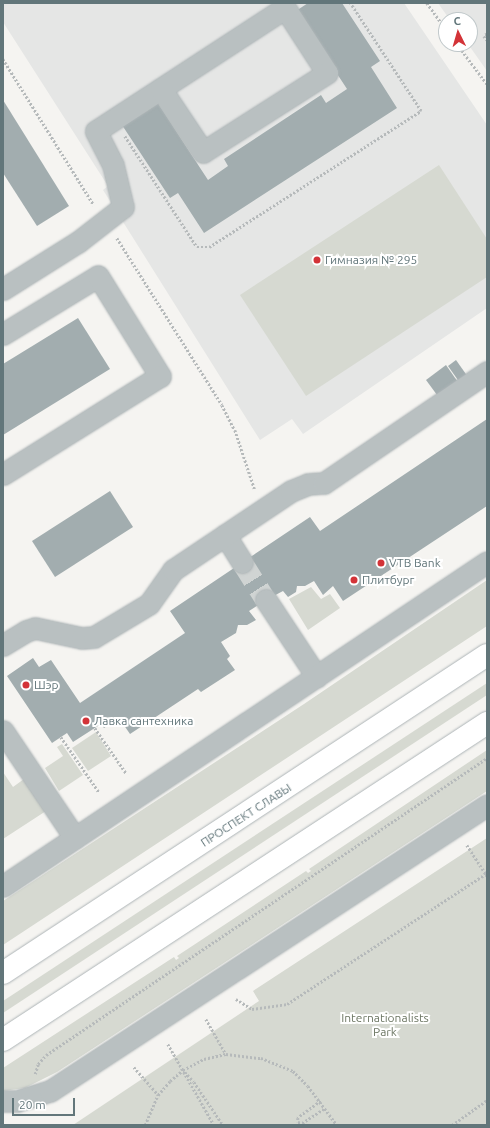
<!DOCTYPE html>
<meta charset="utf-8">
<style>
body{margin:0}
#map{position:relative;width:490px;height:1128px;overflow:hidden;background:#f5f4f1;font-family:Ubuntu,sans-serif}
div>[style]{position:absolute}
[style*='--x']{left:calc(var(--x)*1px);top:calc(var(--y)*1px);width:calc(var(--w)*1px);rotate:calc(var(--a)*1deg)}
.built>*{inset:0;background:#e5e6e5}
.green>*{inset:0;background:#d6d9d1}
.building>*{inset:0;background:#a2adaf}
.minor-tunnel>*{height:21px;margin-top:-10.5px;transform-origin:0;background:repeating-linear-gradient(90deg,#d0d4d3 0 21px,transparent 0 31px)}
.path>*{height:2.5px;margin-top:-1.25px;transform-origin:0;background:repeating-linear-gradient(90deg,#b6babb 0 2px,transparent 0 4px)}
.roads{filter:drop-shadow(0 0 1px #adb4b6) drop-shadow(0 0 1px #adb4b6)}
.minor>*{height:21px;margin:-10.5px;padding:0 10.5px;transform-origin:10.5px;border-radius:10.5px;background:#b9c0c1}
.major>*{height:22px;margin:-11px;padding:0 11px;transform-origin:11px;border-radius:11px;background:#fff}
.dots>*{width:11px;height:11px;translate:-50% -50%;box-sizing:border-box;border:2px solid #fff;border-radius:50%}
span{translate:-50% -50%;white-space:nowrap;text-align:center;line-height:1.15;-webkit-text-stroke:4px #fff;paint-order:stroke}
.poi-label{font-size:12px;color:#62767a}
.left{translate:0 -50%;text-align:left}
.street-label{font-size:12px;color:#62767a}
.park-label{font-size:12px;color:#6d7764}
.frame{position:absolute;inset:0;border:4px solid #62767a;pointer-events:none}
.north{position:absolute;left:438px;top:12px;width:40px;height:40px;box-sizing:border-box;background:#fff;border:1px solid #c0c8ca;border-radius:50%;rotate:355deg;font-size:11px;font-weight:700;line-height:16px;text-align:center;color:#62767a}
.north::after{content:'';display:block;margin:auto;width:14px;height:18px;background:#d33338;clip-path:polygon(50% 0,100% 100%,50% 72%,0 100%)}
.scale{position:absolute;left:12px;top:1098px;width:63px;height:18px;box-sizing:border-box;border:2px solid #62767a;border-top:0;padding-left:5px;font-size:12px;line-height:14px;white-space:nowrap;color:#62767a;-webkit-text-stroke:3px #fff;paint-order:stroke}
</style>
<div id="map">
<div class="built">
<div style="clip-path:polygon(6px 3px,404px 3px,487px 125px,487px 308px,303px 434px,292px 419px,260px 440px,103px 190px,108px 186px,3px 22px,3px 5px)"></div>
<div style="clip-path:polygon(438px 3px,487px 3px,487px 71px,468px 44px,470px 44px,470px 20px,450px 20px)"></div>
</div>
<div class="green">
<div style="clip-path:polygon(439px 165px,487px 239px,487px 277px,306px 396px,240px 295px)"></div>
<div style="clip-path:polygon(487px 580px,487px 626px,3px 945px,3px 901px,304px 704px)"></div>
<div style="clip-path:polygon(311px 587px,321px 599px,330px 594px,340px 608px,308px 630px,289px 599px)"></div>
<div style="clip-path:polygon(487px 683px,487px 695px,3px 1013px,3px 1001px)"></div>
<div style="clip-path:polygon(96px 732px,111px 756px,88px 771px,72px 748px)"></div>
<div style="clip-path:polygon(62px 744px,83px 775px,59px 791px,45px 768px,63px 756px,57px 747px)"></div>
<div style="clip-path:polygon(487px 750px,487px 791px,57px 1072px,25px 1088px,3px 1091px,3px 1068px,174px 957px,176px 960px,179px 958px,177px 956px,306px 871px,308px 873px,311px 871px,309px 869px)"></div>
<div style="clip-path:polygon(3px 772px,13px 787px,24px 779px,46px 811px,3px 839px)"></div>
<div style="clip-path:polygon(487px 838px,487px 1125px,73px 1125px,259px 1001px,253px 991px)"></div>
</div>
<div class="building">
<div style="clip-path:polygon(308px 3px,342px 3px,380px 61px,371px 67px,397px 108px,204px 233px,178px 193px,170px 198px,122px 125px,157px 102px,208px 180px,228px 166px,224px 159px,321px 95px,326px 103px,347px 89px,296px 11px)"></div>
<div style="clip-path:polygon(3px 100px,69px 206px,37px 226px,3px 173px)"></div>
<div style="clip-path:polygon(78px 318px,110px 369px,3px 435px,3px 364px)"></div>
<div style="clip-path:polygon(456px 360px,468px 377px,460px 383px,448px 366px)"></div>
<div style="clip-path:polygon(446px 365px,460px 385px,440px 399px,426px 380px)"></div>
<div style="clip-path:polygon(487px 419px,487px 506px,343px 601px,333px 586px,323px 595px,314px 581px,305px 586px,297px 586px,296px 592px,288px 597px,283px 591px,266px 600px,249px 611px,256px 620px,247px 625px,238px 625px,236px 633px,221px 642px,230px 656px,227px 659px,235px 670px,201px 692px,198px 689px,130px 734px,119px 718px,104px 728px,101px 724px,73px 742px,67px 733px,52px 743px,7px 676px,33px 658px,39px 667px,51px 660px,80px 703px,185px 633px,170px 611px,310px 517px,320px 531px)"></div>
<div style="clip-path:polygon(110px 491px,133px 527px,55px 577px,32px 541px)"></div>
</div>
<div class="minor-tunnel">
<div style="--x:242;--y:562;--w:45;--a:57.7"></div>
</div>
<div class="path">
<div style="--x:427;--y:3;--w:32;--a:54"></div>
<div style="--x:487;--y:34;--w:4;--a:146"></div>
<div style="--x:484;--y:36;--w:5;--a:53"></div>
<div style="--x:457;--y:44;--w:50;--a:53.1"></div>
<div style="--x:3;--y:59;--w:172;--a:58.1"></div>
<div style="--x:125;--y:136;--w:132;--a:57"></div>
<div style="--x:197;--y:247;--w:12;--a:0"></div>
<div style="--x:209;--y:247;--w:252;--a:-32.7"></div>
<div style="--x:421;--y:111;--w:129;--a:-123.3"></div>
<div style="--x:117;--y:238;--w:197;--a:57.8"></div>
<div style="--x:222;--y:405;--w:28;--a:63"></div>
<div style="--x:235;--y:430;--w:63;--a:71.6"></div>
<div style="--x:95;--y:728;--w:55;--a:55.4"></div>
<div style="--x:61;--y:737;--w:67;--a:55.4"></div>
<div style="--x:467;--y:845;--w:37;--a:57"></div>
<div style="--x:236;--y:999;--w:19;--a:32"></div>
<div style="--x:252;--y:1009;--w:35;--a:-8"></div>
<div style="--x:287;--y:1004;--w:239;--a:-33.2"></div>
<div style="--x:206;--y:1019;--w:40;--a:60.3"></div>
<div style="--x:168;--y:1044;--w:93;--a:60.4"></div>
<div style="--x:134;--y:1067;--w:37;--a:49"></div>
<div style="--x:185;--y:1072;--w:13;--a:48"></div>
<div style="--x:194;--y:1082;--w:52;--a:56"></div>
<div style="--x:35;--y:1074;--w:10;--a:-73"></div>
<div style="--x:38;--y:1064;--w:12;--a:-48"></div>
<div style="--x:46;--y:1055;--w:532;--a:-33.96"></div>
<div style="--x:321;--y:1101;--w:29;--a:144"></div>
<div style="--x:298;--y:1118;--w:4;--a:90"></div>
<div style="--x:298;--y:1122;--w:4;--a:14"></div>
<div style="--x:302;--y:1123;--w:27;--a:-33"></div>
<div style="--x:145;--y:1125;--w:33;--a:-67"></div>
<div style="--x:158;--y:1095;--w:18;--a:-49"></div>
<div style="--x:170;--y:1081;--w:17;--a:-40"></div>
<div style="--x:183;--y:1070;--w:24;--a:-28"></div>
<div style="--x:204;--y:1059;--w:23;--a:-13"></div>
<div style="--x:226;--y:1054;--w:35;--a:7"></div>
<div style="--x:261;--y:1058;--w:35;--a:22"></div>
<div style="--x:293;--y:1071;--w:21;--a:45"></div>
<div style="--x:308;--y:1086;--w:49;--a:53.4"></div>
<div style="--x:452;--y:1125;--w:43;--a:-35.5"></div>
</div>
<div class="roads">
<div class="minor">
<div style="--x:3;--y:289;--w:89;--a:-32.1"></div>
<div style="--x:78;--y:242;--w:57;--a:-37.9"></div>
<div style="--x:123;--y:207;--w:43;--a:-103.4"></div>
<div style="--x:113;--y:165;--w:38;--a:-117"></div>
<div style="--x:96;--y:131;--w:225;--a:-33.1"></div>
<div style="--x:285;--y:8;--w:77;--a:57.1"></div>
<div style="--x:327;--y:73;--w:147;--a:147.5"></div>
<div style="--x:203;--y:152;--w:76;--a:-123.7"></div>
<div style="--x:3;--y:334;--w:111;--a:-31.4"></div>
<div style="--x:98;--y:276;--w:118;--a:58.2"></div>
<div style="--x:160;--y:376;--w:185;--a:148"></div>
<div style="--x:225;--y:535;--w:32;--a:58"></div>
<div style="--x:266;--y:600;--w:92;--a:56.5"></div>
<div style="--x:3;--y:645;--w:27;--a:-31"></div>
<div style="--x:26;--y:631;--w:9;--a:-18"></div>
<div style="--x:35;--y:628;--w:48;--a:12"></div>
<div style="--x:82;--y:638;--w:12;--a:-5"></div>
<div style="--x:94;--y:637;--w:64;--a:-31"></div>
<div style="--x:149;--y:604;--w:42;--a:-54.8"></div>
<div style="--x:173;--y:570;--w:142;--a:-33.8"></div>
<div style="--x:291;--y:491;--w:18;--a:-22"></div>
<div style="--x:308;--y:484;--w:16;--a:-4"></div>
<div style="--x:324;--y:483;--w:197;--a:-34.3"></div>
<div style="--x:3;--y:731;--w:129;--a:56.1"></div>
<div style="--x:3;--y:886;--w:582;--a:-33.8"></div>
<div style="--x:3;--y:1101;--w:14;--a:0"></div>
<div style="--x:17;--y:1101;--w:34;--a:-17"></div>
<div style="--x:50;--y:1091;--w:522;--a:-33.2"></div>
</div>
<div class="major">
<div style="--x:3;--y:973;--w:579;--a:-33.31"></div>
<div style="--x:3;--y:1040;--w:579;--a:-33.22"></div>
</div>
</div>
<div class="dots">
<div style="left:317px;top:260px;background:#d33338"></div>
<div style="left:381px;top:563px;background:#d33338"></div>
<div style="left:354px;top:580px;background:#d33338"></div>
<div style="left:26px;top:685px;background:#d33338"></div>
<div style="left:86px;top:721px;background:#d33338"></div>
</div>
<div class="poi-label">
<span class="left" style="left:325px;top:260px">Гимназия № 295</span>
<span class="left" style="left:389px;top:563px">VTB Bank</span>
<span class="left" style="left:362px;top:580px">Плитбург</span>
<span class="left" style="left:34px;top:685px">Шэр</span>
<span class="left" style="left:94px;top:721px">Лавка сантехника</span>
</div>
<div class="street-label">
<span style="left:246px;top:815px;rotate:-33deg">ПРОСПЕКТ СЛАВЫ</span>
</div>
<div class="park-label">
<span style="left:385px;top:1025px">Internationalists<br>Park</span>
</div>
<div class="frame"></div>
<div class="north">С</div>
<div class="scale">20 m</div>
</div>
